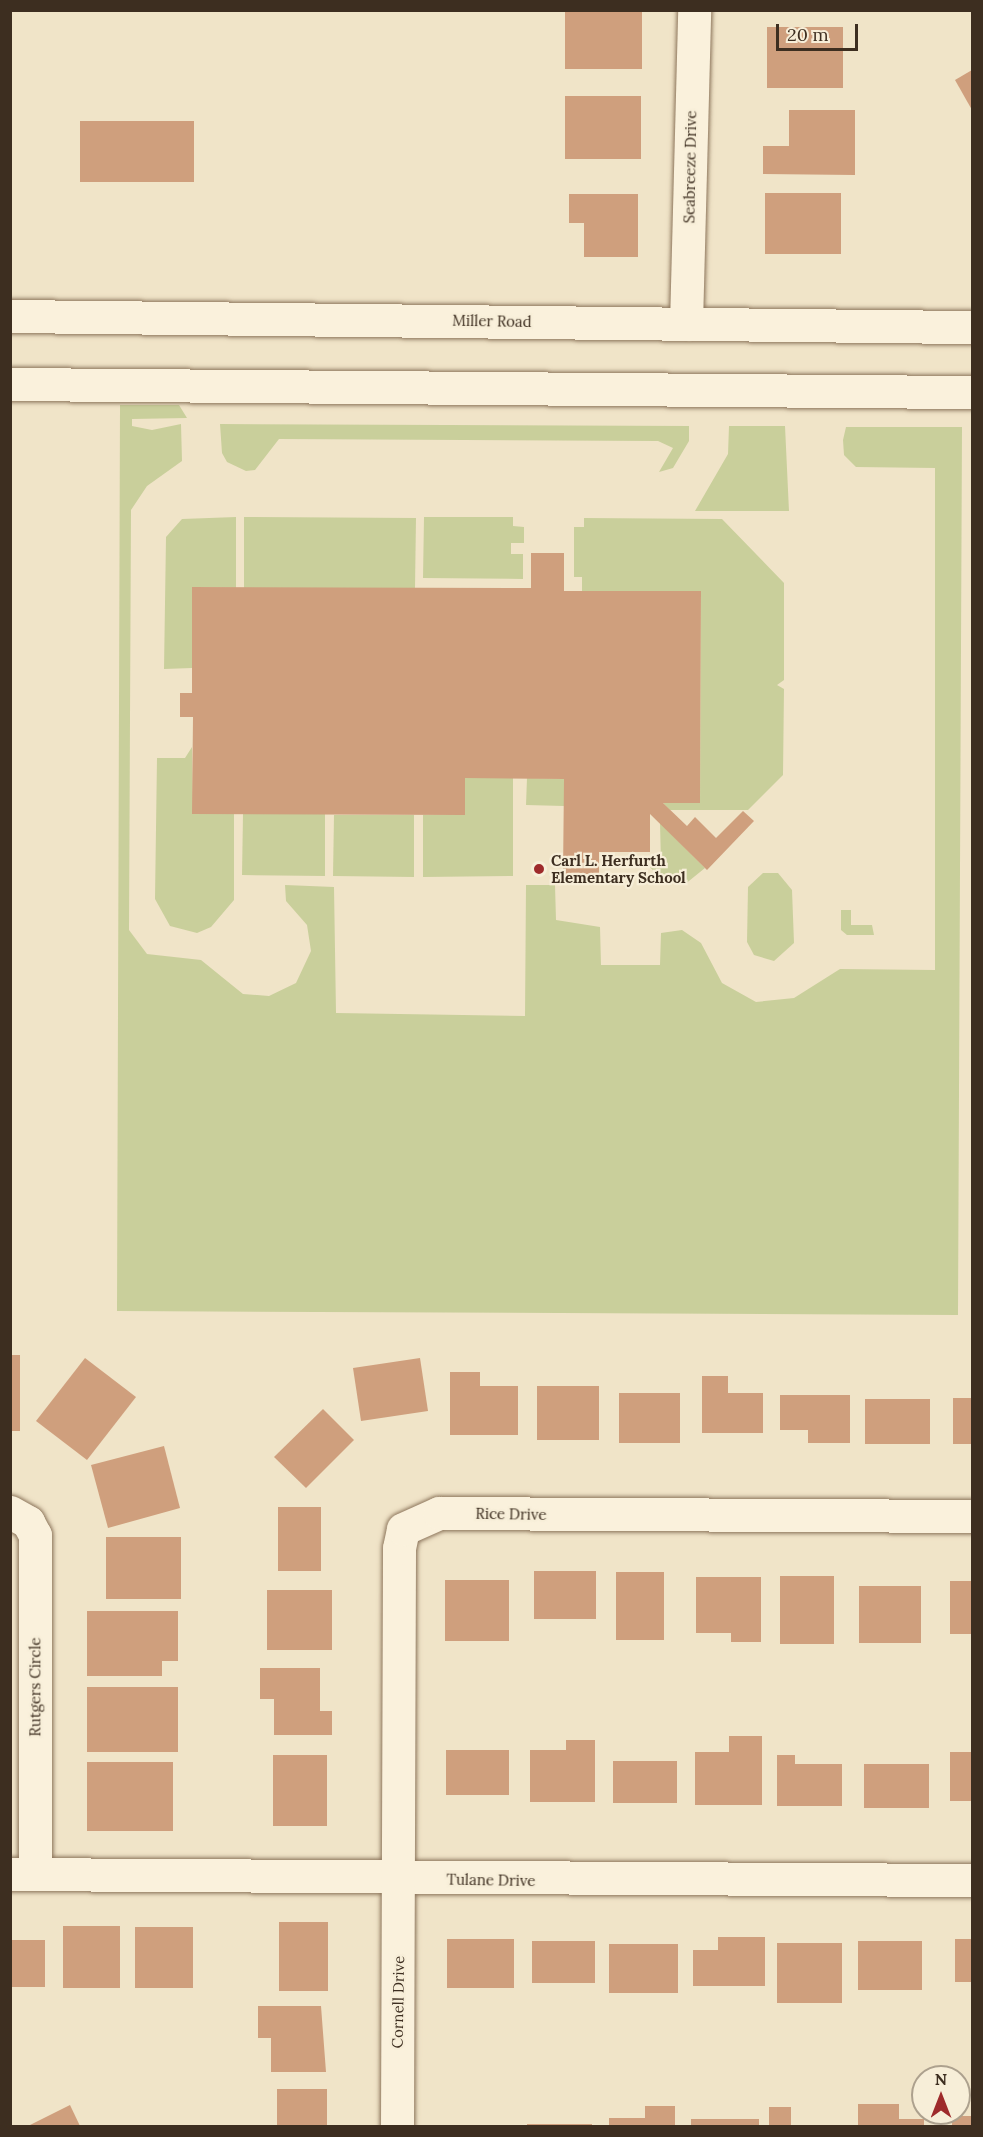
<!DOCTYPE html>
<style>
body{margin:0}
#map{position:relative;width:983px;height:2137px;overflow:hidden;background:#f0e4c8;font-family:Lora,serif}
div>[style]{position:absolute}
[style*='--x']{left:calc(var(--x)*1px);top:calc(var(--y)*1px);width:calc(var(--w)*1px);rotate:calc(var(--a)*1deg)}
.green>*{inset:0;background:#c9cf9b}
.building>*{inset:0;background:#cf9f7d}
.roads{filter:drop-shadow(0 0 2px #8d765c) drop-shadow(0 0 2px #8d765c)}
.minor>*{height:33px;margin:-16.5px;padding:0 16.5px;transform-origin:16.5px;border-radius:16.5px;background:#faf1dc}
.secondary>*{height:33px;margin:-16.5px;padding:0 16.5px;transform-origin:16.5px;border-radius:16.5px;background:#faf1dc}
.dots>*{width:16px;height:16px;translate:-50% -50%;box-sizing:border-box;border:3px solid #f7eed8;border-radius:50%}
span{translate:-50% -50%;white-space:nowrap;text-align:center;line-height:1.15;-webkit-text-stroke:4.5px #f7eed8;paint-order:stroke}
.street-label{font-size:15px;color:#3d2e20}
.poi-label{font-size:15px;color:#3d2e20;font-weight:700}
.left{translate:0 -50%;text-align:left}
.frame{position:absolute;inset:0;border:12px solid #3d2e20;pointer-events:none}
.north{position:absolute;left:911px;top:2065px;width:60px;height:60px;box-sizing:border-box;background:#f7eed8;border:2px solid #ada18e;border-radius:50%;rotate:0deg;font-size:16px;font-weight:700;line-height:24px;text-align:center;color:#3d2e20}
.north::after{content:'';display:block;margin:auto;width:21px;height:27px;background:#9e2a2b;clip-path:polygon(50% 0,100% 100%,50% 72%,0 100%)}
.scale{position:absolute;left:776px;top:24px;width:82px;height:27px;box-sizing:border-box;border:3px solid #3d2e20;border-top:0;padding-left:8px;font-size:18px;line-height:21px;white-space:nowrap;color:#3d2e20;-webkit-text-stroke:4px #f7eed8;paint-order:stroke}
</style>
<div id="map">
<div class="green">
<div style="clip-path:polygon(120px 405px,179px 405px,187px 418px,132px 419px,132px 426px,152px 430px,181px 424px,182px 461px,147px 486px,131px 510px,129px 930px,147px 954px,201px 960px,243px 994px,269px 996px,296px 983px,311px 951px,307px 925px,286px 901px,285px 885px,334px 887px,336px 1013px,525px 1016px,526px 885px,555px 885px,556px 920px,600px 927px,601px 965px,660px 965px,661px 933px,682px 930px,701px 943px,722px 983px,756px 1002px,794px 998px,840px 969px,935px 970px,935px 468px,856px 467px,844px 455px,843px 440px,846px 427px,962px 427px,958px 1315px,117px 1311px)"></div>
<div style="clip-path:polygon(220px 424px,689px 426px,689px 441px,673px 468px,659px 472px,673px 448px,658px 441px,279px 439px,255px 470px,246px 471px,227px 462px,222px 453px)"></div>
<div style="clip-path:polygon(729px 426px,785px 426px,789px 511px,695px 511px,728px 454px)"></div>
<div style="clip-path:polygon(236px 517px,236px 588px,192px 587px,192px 668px,164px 669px,166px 537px,182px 519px)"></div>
<div style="clip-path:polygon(244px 517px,416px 518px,415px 588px,244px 588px)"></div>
<div style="clip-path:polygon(424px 517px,513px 517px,513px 526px,524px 527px,524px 543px,511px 543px,511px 554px,523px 554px,523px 579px,423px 578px)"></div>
<div style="clip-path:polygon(584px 518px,722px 519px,784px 583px,784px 680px,777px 685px,784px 689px,783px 775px,748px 810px,670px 810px,663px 803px,700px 802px,701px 591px,582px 591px,582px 577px,574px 577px,574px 527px,584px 527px)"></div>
<div style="clip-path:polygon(192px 747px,193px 813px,234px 814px,234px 900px,211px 927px,197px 933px,170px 926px,155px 899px,157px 758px,185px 758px)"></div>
<div style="clip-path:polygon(465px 778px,513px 778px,513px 876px,423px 877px,423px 815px,464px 814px)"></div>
<div style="clip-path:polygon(527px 778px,564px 779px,564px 806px,526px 805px)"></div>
<div style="clip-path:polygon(243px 814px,325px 814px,325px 876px,242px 875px)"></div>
<div style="clip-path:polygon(334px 815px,414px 815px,414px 877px,333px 876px)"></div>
<div style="clip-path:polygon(660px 823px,705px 868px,684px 885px,662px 881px,650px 867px,661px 863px)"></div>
<div style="clip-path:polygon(763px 873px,778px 873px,792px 890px,794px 943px,774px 961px,754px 955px,747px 942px,748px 887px)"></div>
<div style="clip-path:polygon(841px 910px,851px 910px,851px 925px,872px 925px,874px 935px,847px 935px,841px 930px)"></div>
</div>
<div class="building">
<div style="clip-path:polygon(565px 10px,642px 10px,642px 69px,565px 69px)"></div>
<div style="clip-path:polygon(767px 27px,843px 27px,843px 88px,767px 88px)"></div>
<div style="clip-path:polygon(972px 70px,972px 110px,955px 80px)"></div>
<div style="clip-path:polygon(565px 96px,641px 96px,641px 159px,565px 159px)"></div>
<div style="clip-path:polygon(789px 110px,855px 110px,855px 175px,763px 174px,763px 146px,789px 146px)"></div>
<div style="clip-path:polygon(80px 121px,194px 121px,194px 182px,80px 182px)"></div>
<div style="clip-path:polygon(765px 193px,841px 193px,841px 254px,765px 254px)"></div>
<div style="clip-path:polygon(569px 194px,638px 194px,638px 257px,584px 257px,584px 223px,569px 223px)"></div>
<div style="clip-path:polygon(531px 553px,564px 553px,564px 591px,701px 591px,700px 803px,663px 803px,687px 826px,695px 817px,716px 838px,743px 811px,754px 821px,707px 870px,650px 814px,650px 852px,599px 852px,599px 874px,563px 874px,564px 779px,465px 778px,465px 815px,192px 814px,193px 717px,180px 717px,180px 693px,192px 693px,192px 587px,531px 588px)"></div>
<div style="clip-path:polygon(10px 1355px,20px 1355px,20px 1431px,10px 1431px)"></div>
<div style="clip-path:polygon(85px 1358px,136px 1397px,87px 1460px,36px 1421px)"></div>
<div style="clip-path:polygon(420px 1358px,428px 1411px,361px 1421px,353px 1368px)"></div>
<div style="clip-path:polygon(450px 1372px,480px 1372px,480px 1386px,518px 1386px,518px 1435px,450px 1435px)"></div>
<div style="clip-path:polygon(702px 1376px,728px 1376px,728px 1393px,763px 1393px,763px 1433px,702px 1433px)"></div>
<div style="clip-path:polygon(537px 1386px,599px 1386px,599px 1440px,537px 1440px)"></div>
<div style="clip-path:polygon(619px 1393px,680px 1393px,680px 1443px,619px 1443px)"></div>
<div style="clip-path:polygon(780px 1395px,850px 1395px,850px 1443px,808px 1443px,808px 1430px,780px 1430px)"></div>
<div style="clip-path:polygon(953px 1398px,972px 1398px,972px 1444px,953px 1444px)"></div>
<div style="clip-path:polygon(865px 1399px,930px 1399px,930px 1444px,865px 1444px)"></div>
<div style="clip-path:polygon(323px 1409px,354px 1440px,306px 1488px,274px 1457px)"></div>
<div style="clip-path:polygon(164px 1446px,180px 1508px,108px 1528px,91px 1465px)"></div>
<div style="clip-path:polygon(278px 1507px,321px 1507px,321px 1571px,278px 1571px)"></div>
<div style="clip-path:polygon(106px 1537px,181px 1537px,181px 1599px,106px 1599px)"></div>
<div style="clip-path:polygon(534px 1571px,596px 1571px,596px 1619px,534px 1619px)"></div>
<div style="clip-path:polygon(616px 1572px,664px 1572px,664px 1640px,616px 1640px)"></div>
<div style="clip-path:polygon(780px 1576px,834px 1576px,834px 1644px,780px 1644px)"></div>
<div style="clip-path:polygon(696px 1577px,761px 1577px,761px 1642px,731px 1642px,731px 1633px,696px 1633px)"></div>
<div style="clip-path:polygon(445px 1580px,509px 1580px,509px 1641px,445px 1641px)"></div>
<div style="clip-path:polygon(950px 1581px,972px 1581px,972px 1634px,950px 1634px)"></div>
<div style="clip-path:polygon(859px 1586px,921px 1586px,921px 1643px,859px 1643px)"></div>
<div style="clip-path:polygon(267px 1590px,332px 1590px,332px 1650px,267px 1650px)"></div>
<div style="clip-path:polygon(87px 1611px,178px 1611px,178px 1661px,162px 1661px,162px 1676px,87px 1676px)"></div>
<div style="clip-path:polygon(260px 1668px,320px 1668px,320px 1711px,332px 1711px,332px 1735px,274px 1735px,274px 1699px,260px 1699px)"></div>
<div style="clip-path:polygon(87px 1687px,178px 1687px,178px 1752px,87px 1752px)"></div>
<div style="clip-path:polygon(729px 1736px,762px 1736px,762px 1805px,695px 1805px,695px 1752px,729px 1752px)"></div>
<div style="clip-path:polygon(566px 1740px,595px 1740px,595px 1802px,530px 1802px,530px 1750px,566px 1750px)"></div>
<div style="clip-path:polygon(446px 1750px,509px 1750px,509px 1795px,446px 1795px)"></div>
<div style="clip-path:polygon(950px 1752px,972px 1752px,972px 1801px,950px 1801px)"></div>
<div style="clip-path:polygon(273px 1755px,327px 1755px,327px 1826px,273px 1826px)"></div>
<div style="clip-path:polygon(777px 1755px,795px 1755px,795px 1764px,842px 1764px,842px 1806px,777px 1806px)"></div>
<div style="clip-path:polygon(613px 1761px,677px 1761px,677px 1803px,613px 1803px)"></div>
<div style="clip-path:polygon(87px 1762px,173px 1762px,173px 1831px,87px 1831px)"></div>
<div style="clip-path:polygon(864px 1764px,929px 1764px,929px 1808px,864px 1808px)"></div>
<div style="clip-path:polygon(279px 1922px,328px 1922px,328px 1991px,279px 1991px)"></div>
<div style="clip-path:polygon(63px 1926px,120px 1926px,120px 1988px,63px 1988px)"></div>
<div style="clip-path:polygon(135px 1927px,193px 1927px,193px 1988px,135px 1988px)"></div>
<div style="clip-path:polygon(718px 1937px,765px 1937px,765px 1986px,693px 1986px,693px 1950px,718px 1950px)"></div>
<div style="clip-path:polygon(447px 1939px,514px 1939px,514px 1988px,447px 1988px)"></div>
<div style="clip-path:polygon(955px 1939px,972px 1939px,972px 1982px,955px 1982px)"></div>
<div style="clip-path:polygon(10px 1940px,45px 1940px,45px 1987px,10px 1987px)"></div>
<div style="clip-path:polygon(532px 1941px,595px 1941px,595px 1983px,532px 1983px)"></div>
<div style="clip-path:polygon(858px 1941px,922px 1941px,922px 1990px,858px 1990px)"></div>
<div style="clip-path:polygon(777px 1943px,842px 1943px,842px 2003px,777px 2003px)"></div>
<div style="clip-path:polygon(609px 1944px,678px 1944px,678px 1993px,609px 1993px)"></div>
<div style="clip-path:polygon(258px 2006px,321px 2006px,326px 2072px,271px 2072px,271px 2038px,258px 2038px)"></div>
<div style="clip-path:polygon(277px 2089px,327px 2089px,327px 2126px,277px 2126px)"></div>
<div style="clip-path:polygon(858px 2104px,899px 2104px,899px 2119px,924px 2119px,924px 2126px,858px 2126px)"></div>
<div style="clip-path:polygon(70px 2105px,80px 2126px,28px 2126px)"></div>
<div style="clip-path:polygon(645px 2106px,675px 2106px,675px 2126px,609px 2126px,609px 2118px,645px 2118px)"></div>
<div style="clip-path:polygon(769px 2107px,791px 2107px,791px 2126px,769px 2126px)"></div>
<div style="clip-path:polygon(952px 2116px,972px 2116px,972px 2126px,952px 2126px)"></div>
<div style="clip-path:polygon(691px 2119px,759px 2119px,759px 2126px,691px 2126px)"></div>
<div style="clip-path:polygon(527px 2124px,592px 2124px,592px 2126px,527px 2126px)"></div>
</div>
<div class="roads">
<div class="minor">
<div style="--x:686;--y:324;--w:314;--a:-88.5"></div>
<div style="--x:10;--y:1512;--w:21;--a:29"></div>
<div style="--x:28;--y:1522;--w:15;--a:62"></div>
<div style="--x:35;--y:1535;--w:339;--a:90"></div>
<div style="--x:10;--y:1874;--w:962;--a:0.36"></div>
<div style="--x:397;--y:2126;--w:578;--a:-89.8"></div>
<div style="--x:399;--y:1548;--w:19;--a:-78"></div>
<div style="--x:403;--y:1529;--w:39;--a:-24"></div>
<div style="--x:439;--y:1513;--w:533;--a:0.32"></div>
</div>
<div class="secondary">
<div style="--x:10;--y:316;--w:962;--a:0.66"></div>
<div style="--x:10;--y:384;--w:962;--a:0.48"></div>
</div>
</div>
<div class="dots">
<div style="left:539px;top:869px;background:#9e2a2b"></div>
</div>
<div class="street-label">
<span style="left:690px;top:167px;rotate:-89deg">Seabreeze Drive</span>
<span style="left:492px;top:321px;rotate:1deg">Miller Road</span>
<span style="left:511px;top:1514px;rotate:1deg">Rice Drive</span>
<span style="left:35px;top:1687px;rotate:-90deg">Rutgers Circle</span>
<span style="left:491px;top:1880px;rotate:1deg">Tulane Drive</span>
<span style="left:398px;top:2002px;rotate:-89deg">Cornell Drive</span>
</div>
<div class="poi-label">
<span class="left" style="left:551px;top:869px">Carl L. Herfurth<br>Elementary School</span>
</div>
<div class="frame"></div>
<div class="north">N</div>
<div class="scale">20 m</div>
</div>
